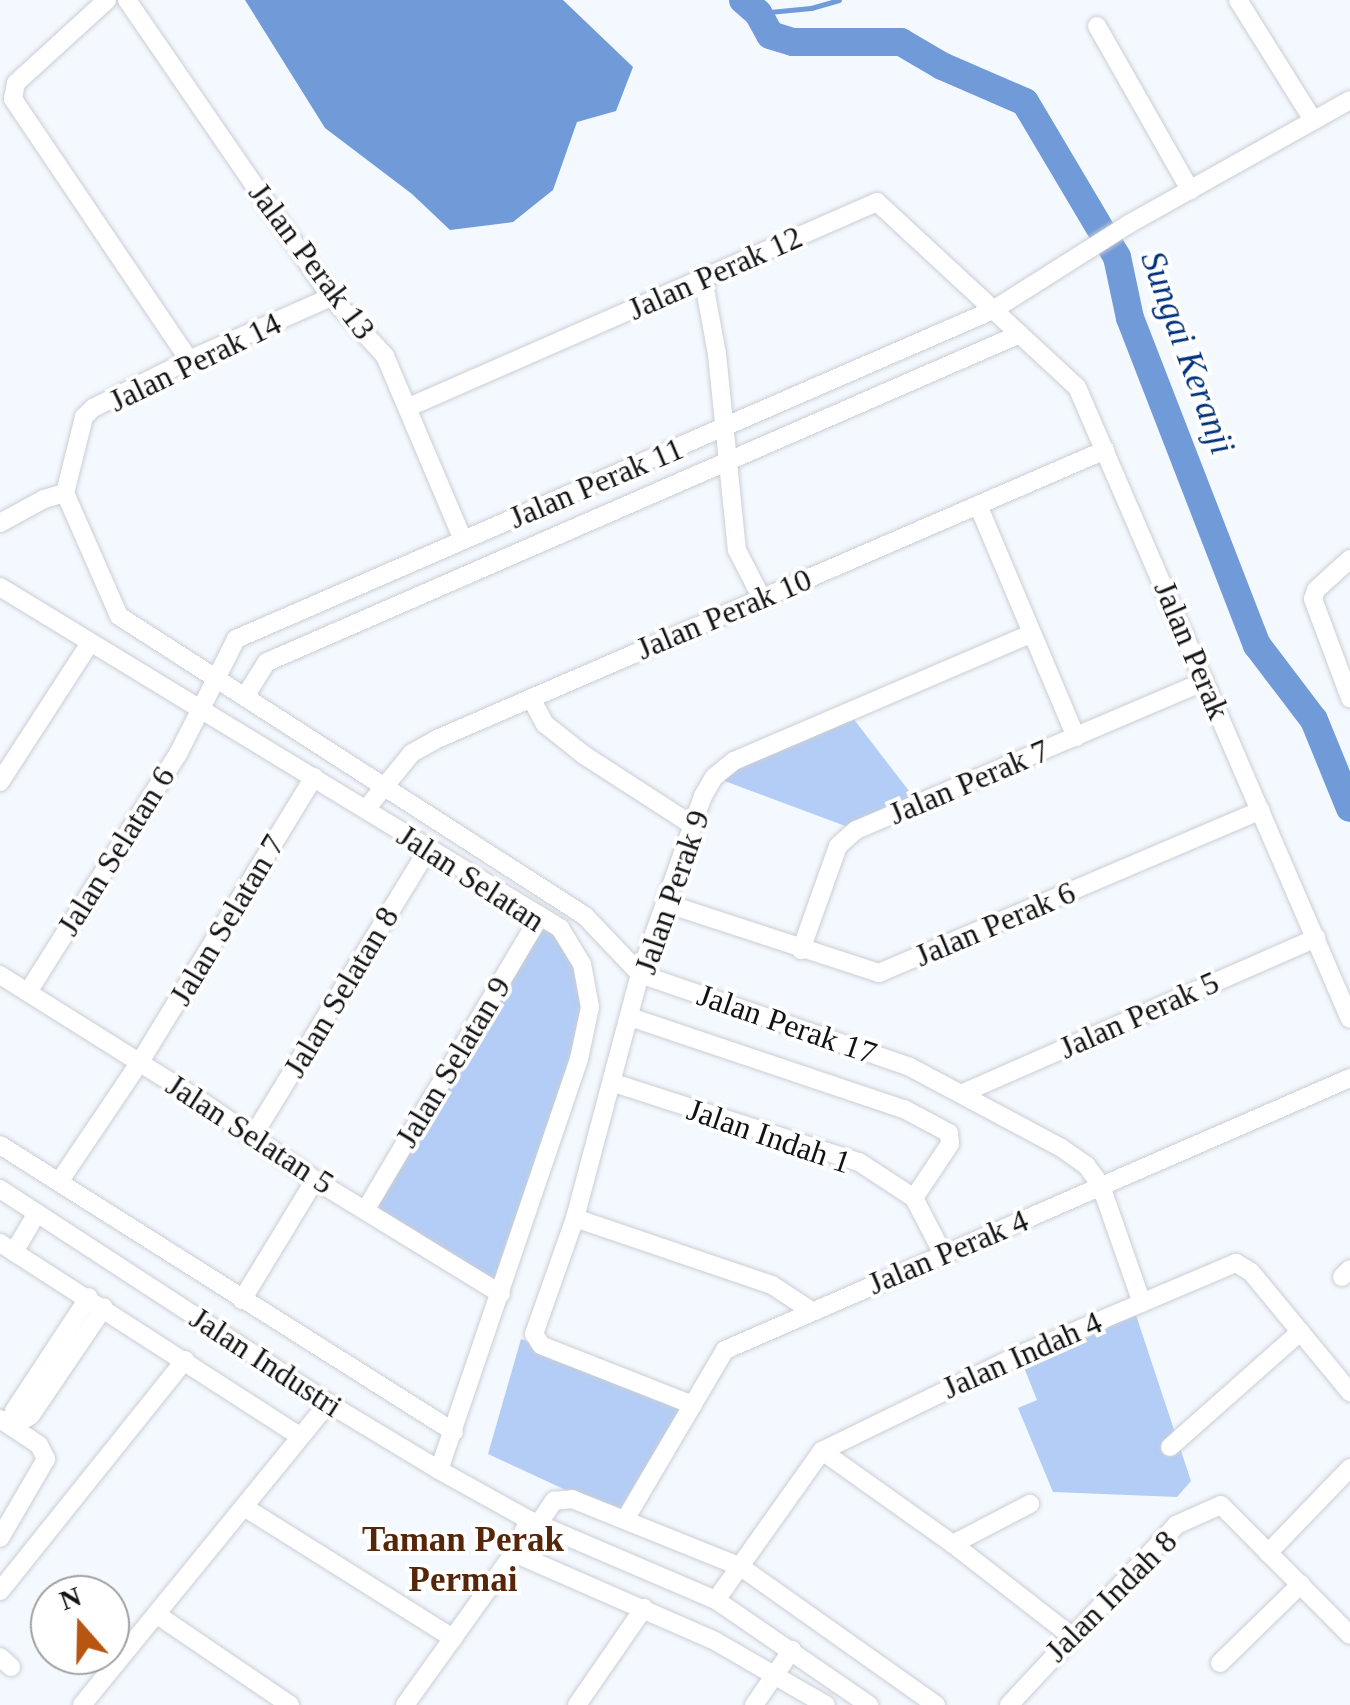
<!DOCTYPE html>
<style>
body{margin:0}
#map{position:relative;width:1350px;height:1705px;overflow:hidden;background:#f4f9ff;font-family:Georgia,serif}
div>[style]{position:absolute}
[style*='--x']{left:calc(var(--x)*1px);top:calc(var(--y)*1px);width:calc(var(--w)*1px);rotate:calc(var(--a)*1deg)}
.green>*{inset:0;background:#b3cdf6}
.water>*{inset:0;background:#719ad9}
.stream>*{height:5px;margin:-2.5px;padding:0 2.5px;transform-origin:2.5px;border-radius:2.5px;background:#719ad9}
.river>*{height:28px;margin:-14px;padding:0 14px;transform-origin:14px;border-radius:14px;background:#719ad9}
.roads{filter:drop-shadow(0 0 2px #cbced4) drop-shadow(0 0 2px #cbced4)}
.minor>*{height:18px;margin:-9px;padding:0 9px;transform-origin:9px;border-radius:9px;background:#fff}
span{translate:-50% -50%;white-space:nowrap;text-align:center;line-height:1.15;-webkit-text-stroke:8px #fff;paint-order:stroke}
.street-label{font-size:32px;color:#111214}
.water-label{font-size:35px;color:#00327b;font-style:italic}
.neighbourhood-label{font-size:35px;color:#552608;font-weight:700}
.north{position:absolute;left:30px;top:1575px;width:100px;height:100px;box-sizing:border-box;background:#fff;border:2px solid #a0a0a1;border-radius:50%;rotate:340deg;font-size:28px;font-weight:700;line-height:40px;text-align:center;color:#111214}
.north::after{content:'';display:block;margin:auto;width:35px;height:45px;background:#b65611;clip-path:polygon(50% 0,100% 100%,50% 72%,0 100%)}
</style>
<div id="map">
<div class="green">
<div style="clip-path:polygon(849px 713px,919px 804px,856px 830px,714px 777px)"></div>
<div style="clip-path:polygon(540px 916px,560px 928px,590px 1007px,501px 1294px,366px 1209px)"></div>
<div style="clip-path:polygon(1133px 1306px,1191px 1481px,1177px 1497px,1053px 1492px,1018px 1408px,1037px 1400px,1019px 1355px)"></div>
<div style="clip-path:polygon(521px 1339px,693px 1405px,626px 1518px,488px 1454px)"></div>
</div>
<div class="water">
<div style="clip-path:polygon(245px 0,563px 0,633px 67px,616px 111px,577px 122px,553px 190px,513px 222px,450px 230px,412px 194px,325px 128px)"></div>
</div>
<div class="stream">
<div style="--x:758;--y:13;--w:53;--a:-5.4"></div>
<div style="--x:811;--y:8;--w:29;--a:-16"></div>
</div>
<div class="river">
<div style="--x:743;--y:0;--w:20;--a:41"></div>
<div style="--x:758;--y:13;--w:25;--a:61"></div>
<div style="--x:770;--y:35;--w:24;--a:17"></div>
<div style="--x:793;--y:42;--w:108;--a:0"></div>
<div style="--x:901;--y:42;--w:48;--a:30.3"></div>
<div style="--x:942;--y:66;--w:90;--a:23.4"></div>
<div style="--x:1025;--y:102;--w:180;--a:59.3"></div>
<div style="--x:1117;--y:257;--w:62;--a:78"></div>
<div style="--x:1130;--y:318;--w:351;--a:68.8"></div>
<div style="--x:1257;--y:645;--w:94;--a:52.8"></div>
<div style="--x:1314;--y:720;--w:95;--a:67.8"></div>
</div>
<div class="roads">
<div class="minor">
<div style="--x:107;--y:0;--w:123;--a:137.6"></div>
<div style="--x:16;--y:83;--w:16;--a:101"></div>
<div style="--x:13;--y:99;--w:315;--a:56"></div>
<div style="--x:127;--y:0;--w:360;--a:55.5"></div>
<div style="--x:331;--y:297;--w:80;--a:47.5"></div>
<div style="--x:385;--y:356;--w:200;--a:67"></div>
<div style="--x:1238;--y:0;--w:142;--a:58"></div>
<div style="--x:1097;--y:26;--w:189;--a:60.4"></div>
<div style="--x:703;--y:278;--w:77;--a:79.6"></div>
<div style="--x:717;--y:354;--w:197;--a:84.2"></div>
<div style="--x:737;--y:550;--w:53;--a:62.9"></div>
<div style="--x:331;--y:297;--w:155;--a:156.1"></div>
<div style="--x:189;--y:360;--w:107;--a:153.4"></div>
<div style="--x:93;--y:408;--w:13;--a:135"></div>
<div style="--x:84;--y:417;--w:78;--a:104"></div>
<div style="--x:65;--y:493;--w:134;--a:66.3"></div>
<div style="--x:119;--y:616;--w:554;--a:32.77"></div>
<div style="--x:585;--y:916;--w:80;--a:46.5"></div>
<div style="--x:640;--y:974;--w:286;--a:19"></div>
<div style="--x:910;--y:1067;--w:170;--a:28.1"></div>
<div style="--x:1060;--y:1147;--w:32;--a:35"></div>
<div style="--x:1086;--y:1165;--w:26;--a:54"></div>
<div style="--x:1101;--y:1186;--w:124;--a:70.7"></div>
<div style="--x:409;--y:407;--w:511;--a:-23.66"></div>
<div style="--x:877;--y:202;--w:272;--a:42.8"></div>
<div style="--x:1077;--y:387;--w:688;--a:66.64"></div>
<div style="--x:978;--y:505;--w:252;--a:67.1"></div>
<div style="--x:0;--y:523;--w:50;--a:-28.6"></div>
<div style="--x:44;--y:499;--w:22;--a:-16"></div>
<div style="--x:1350;--y:559;--w:46;--a:137.6"></div>
<div style="--x:1316;--y:590;--w:9;--a:108"></div>
<div style="--x:1313;--y:599;--w:106;--a:69.5"></div>
<div style="--x:0;--y:587;--w:656;--a:31.34"></div>
<div style="--x:560;--y:928;--w:42;--a:58.6"></div>
<div style="--x:582;--y:964;--w:44;--a:79.5"></div>
<div style="--x:590;--y:1007;--w:53;--a:101.9"></div>
<div style="--x:579;--y:1059;--w:434;--a:108.8"></div>
<div style="--x:246;--y:695;--w:39;--a:-58"></div>
<div style="--x:267;--y:662;--w:821;--a:-23.54"></div>
<div style="--x:531;--y:698;--w:30;--a:62"></div>
<div style="--x:545;--y:724;--w:50;--a:38.5"></div>
<div style="--x:584;--y:755;--w:129;--a:32.9"></div>
<div style="--x:0;--y:782;--w:166;--a:-57.1"></div>
<div style="--x:366;--y:809;--w:72;--a:-50.6"></div>
<div style="--x:412;--y:753;--w:29;--a:-29"></div>
<div style="--x:437;--y:739;--w:728;--a:-23.39"></div>
<div style="--x:668;--y:904;--w:222;--a:18.1"></div>
<div style="--x:879;--y:973;--w:415;--a:-23.1"></div>
<div style="--x:801;--y:950;--w:110;--a:-70.4"></div>
<div style="--x:838;--y:846;--w:24;--a:-42"></div>
<div style="--x:856;--y:830;--w:379;--a:-23.1"></div>
<div style="--x:0;--y:975;--w:237;--a:32.1"></div>
<div style="--x:201;--y:1101;--w:139;--a:34.7"></div>
<div style="--x:315;--y:1180;--w:218;--a:31.5"></div>
<div style="--x:28;--y:992;--w:281;--a:-57.8"></div>
<div style="--x:178;--y:754;--w:129;--a:-63.2"></div>
<div style="--x:236;--y:639;--w:825;--a:-23.49"></div>
<div style="--x:993;--y:310;--w:161;--a:-32.3"></div>
<div style="--x:1129;--y:224;--w:253;--a:-29.3"></div>
<div style="--x:630;--y:1017;--w:289;--a:18.6"></div>
<div style="--x:904;--y:1109;--w:51;--a:28.1"></div>
<div style="--x:949;--y:1133;--w:11;--a:85"></div>
<div style="--x:950;--y:1144;--w:65;--a:123.7"></div>
<div style="--x:614;--y:1083;--w:257;--a:17.9"></div>
<div style="--x:859;--y:1162;--w:66;--a:33.2"></div>
<div style="--x:914;--y:1198;--w:63;--a:62.6"></div>
<div style="--x:963;--y:1093;--w:386;--a:-23.7"></div>
<div style="--x:253;--y:1136;--w:338;--a:-58.6"></div>
<div style="--x:0;--y:1145;--w:537;--a:32.3"></div>
<div style="--x:59;--y:1182;--w:145;--a:-56"></div>
<div style="--x:140;--y:1062;--w:334;--a:-58.6"></div>
<div style="--x:0;--y:1189;--w:392;--a:33.1"></div>
<div style="--x:328;--y:1403;--w:130;--a:31.1"></div>
<div style="--x:439;--y:1470;--w:103;--a:29.1"></div>
<div style="--x:529;--y:1520;--w:203;--a:23.2"></div>
<div style="--x:716;--y:1600;--w:186;--a:34.5"></div>
<div style="--x:366;--y:1209;--w:341;--a:-59.3"></div>
<div style="--x:575;--y:1218;--w:208;--a:18.8"></div>
<div style="--x:772;--y:1285;--w:45;--a:33.3"></div>
<div style="--x:0;--y:1243;--w:356;--a:32.8"></div>
<div style="--x:14;--y:1252;--w:45;--a:-59.5"></div>
<div style="--x:1342;--y:1277;--w:11;--a:-45"></div>
<div style="--x:242;--y:1300;--w:140;--a:-58.7"></div>
<div style="--x:693;--y:1405;--w:163;--a:-158.5"></div>
<div style="--x:541;--y:1345;--w:13;--a:-122"></div>
<div style="--x:534;--y:1334;--w:123;--a:-70.5"></div>
<div style="--x:575;--y:1218;--w:253;--a:-75.1"></div>
<div style="--x:640;--y:974;--w:189;--a:-70.5"></div>
<div style="--x:703;--y:796;--w:22;--a:-60"></div>
<div style="--x:714;--y:777;--w:26;--a:-39"></div>
<div style="--x:734;--y:761;--w:323;--a:-23.2"></div>
<div style="--x:0;--y:1419;--w:47;--a:33.7"></div>
<div style="--x:39;--y:1445;--w:16;--a:63"></div>
<div style="--x:46;--y:1459;--w:91;--a:120.2"></div>
<div style="--x:13;--y:1426;--w:15;--a:-86"></div>
<div style="--x:14;--y:1411;--w:136;--a:-56.7"></div>
<div style="--x:13;--y:1426;--w:21;--a:-31"></div>
<div style="--x:31;--y:1415;--w:130;--a:-55.9"></div>
<div style="--x:1170;--y:1447;--w:174;--a:-41.5"></div>
<div style="--x:822;--y:1451;--w:161;--a:35.4"></div>
<div style="--x:953;--y:1544;--w:148;--a:37.9"></div>
<div style="--x:244;--y:1507;--w:247;--a:32.1"></div>
<div style="--x:626;--y:1518;--w:195;--a:-59.5"></div>
<div style="--x:725;--y:1350;--w:682;--a:-23.52"></div>
<div style="--x:539;--y:1523;--w:27;--a:-56"></div>
<div style="--x:554;--y:1501;--w:18;--a:-6"></div>
<div style="--x:572;--y:1499;--w:182;--a:21.9"></div>
<div style="--x:741;--y:1567;--w:239;--a:35.3"></div>
<div style="--x:953;--y:1544;--w:87;--a:-27.5"></div>
<div style="--x:514;--y:1553;--w:219;--a:23.6"></div>
<div style="--x:715;--y:1641;--w:128;--a:30"></div>
<div style="--x:1268;--y:1553;--w:118;--a:-46"></div>
<div style="--x:0;--y:1591;--w:296;--a:-51.3"></div>
<div style="--x:716;--y:1600;--w:183;--a:-54.6"></div>
<div style="--x:822;--y:1451;--w:219;--a:-26"></div>
<div style="--x:1019;--y:1355;--w:236;--a:-23"></div>
<div style="--x:1236;--y:1263;--w:17;--a:31"></div>
<div style="--x:1251;--y:1272;--w:156;--a:50.5"></div>
<div style="--x:156;--y:1614;--w:162;--a:34.2"></div>
<div style="--x:0;--y:1657;--w:15;--a:42"></div>
<div style="--x:1220;--y:1663;--w:113;--a:-44.3"></div>
<div style="--x:82;--y:1705;--w:390;--a:-50.8"></div>
<div style="--x:405;--y:1705;--w:187;--a:-54.4"></div>
<div style="--x:514;--y:1553;--w:36;--a:-66"></div>
<div style="--x:577;--y:1705;--w:118;--a:-55.4"></div>
<div style="--x:754;--y:1705;--w:67;--a:-55.4"></div>
<div style="--x:1009;--y:1705;--w:246;--a:-47.1"></div>
<div style="--x:1176;--y:1525;--w:49;--a:-24"></div>
<div style="--x:1221;--y:1505;--w:183;--a:45.2"></div>
</div>
</div>
<div class="street-label">
<span style="left:312px;top:261px;rotate:53deg">Jalan Perak 13</span>
<span style="left:715px;top:273px;rotate:-24deg">Jalan Perak 12</span>
<span style="left:195px;top:362px;rotate:-26deg">Jalan Perak 14</span>
<span style="left:596px;top:483px;rotate:-23deg">Jalan Perak 11</span>
<span style="left:724px;top:614px;rotate:-23deg">Jalan Perak 10</span>
<span style="left:1192px;top:650px;rotate:67deg">Jalan Perak</span>
<span style="left:969px;top:782px;rotate:-23deg">Jalan Perak 7</span>
<span style="left:116px;top:851px;rotate:-58deg">Jalan Selatan 6</span>
<span style="left:471px;top:878px;rotate:33deg">Jalan Selatan</span>
<span style="left:672px;top:892px;rotate:-71deg">Jalan Perak 9</span>
<span style="left:227px;top:920px;rotate:-59deg">Jalan Selatan 7</span>
<span style="left:995px;top:924px;rotate:-23deg">Jalan Perak 6</span>
<span style="left:341px;top:992px;rotate:-59deg">Jalan Selatan 8</span>
<span style="left:1139px;top:1015px;rotate:-24deg">Jalan Perak 5</span>
<span style="left:787px;top:1024px;rotate:19deg">Jalan Perak 17</span>
<span style="left:453px;top:1062px;rotate:-59deg">Jalan Selatan 9</span>
<span style="left:250px;top:1134px;rotate:33deg">Jalan Selatan 5</span>
<span style="left:769px;top:1136px;rotate:19deg">Jalan Indah 1</span>
<span style="left:948px;top:1252px;rotate:-23deg">Jalan Perak 4</span>
<span style="left:1022px;top:1355px;rotate:-24deg">Jalan Indah 4</span>
<span style="left:266px;top:1362px;rotate:33deg">Jalan Industri</span>
<span style="left:1111px;top:1596px;rotate:-45deg">Jalan Indah 8</span>
</div>
<div class="water-label">
<span style="left:1187px;top:353px;rotate:70deg">Sungai Keranji</span>
</div>
<div class="neighbourhood-label">
<span style="left:463px;top:1560px">Taman Perak<br>Permai</span>
</div>
<div class="north">N</div>
</div>
